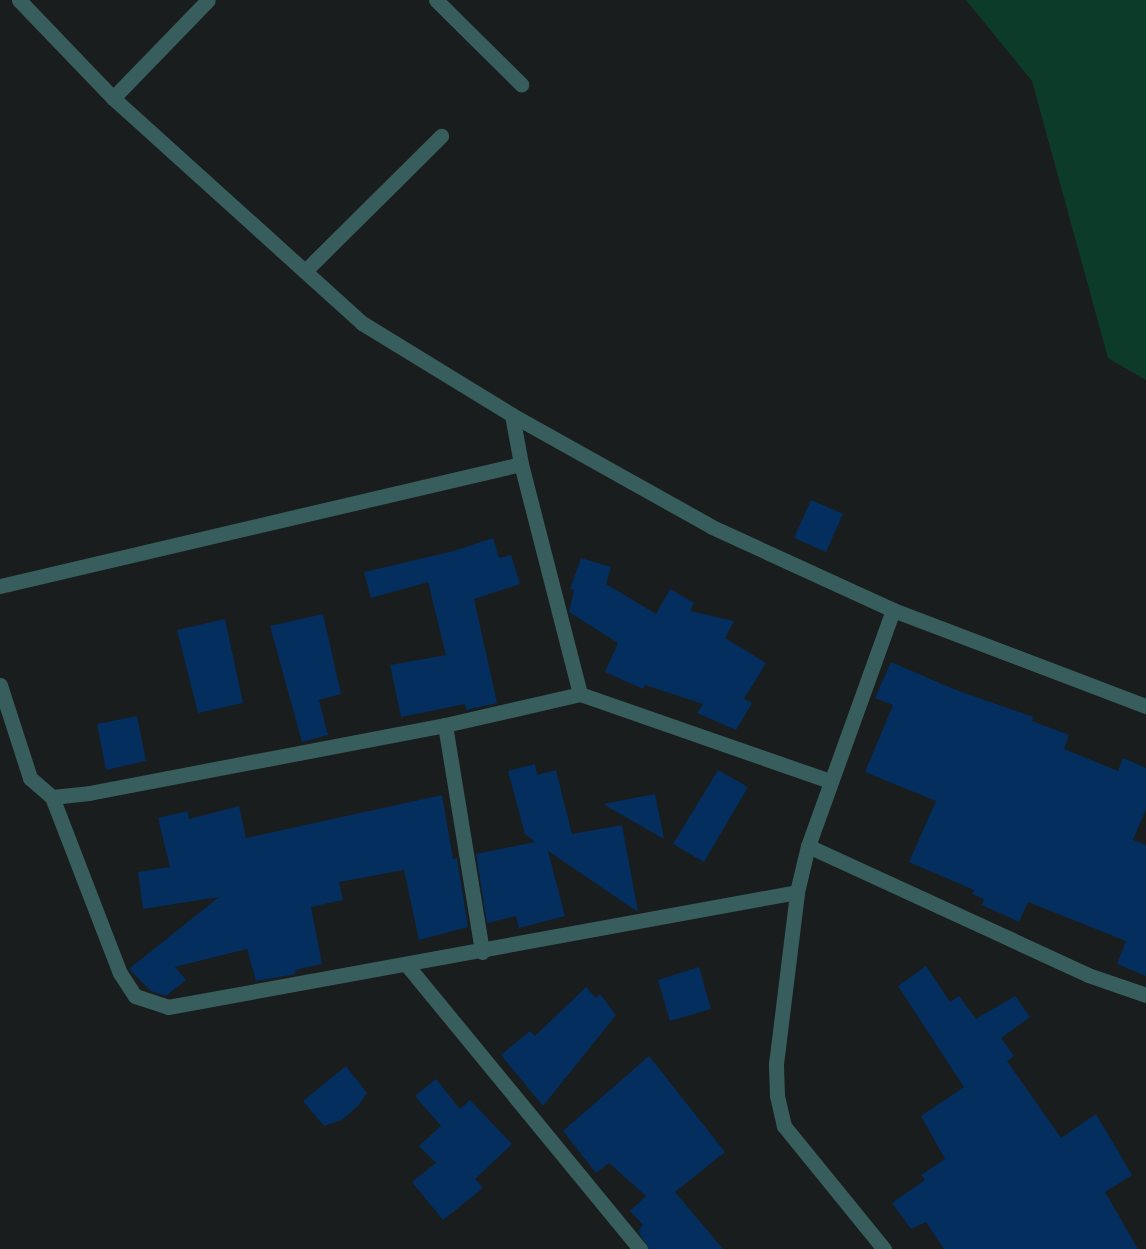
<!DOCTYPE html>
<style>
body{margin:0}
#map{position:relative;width:1146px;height:1249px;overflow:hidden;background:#191d1e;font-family:"Sofia Sans Condensed",sans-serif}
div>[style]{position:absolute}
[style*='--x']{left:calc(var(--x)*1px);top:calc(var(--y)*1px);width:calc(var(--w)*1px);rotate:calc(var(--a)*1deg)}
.green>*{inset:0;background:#0d3b2a}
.building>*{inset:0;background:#042e5d}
.minor>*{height:15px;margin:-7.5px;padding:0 7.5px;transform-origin:7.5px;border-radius:7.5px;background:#385d5d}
span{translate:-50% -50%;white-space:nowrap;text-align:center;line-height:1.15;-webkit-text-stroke:4px #191d1e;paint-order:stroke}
</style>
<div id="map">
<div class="green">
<div style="clip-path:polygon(966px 0,1146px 0,1146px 380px,1108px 358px,1032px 81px)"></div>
</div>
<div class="building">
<div style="clip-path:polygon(811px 500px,843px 514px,826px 552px,794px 538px)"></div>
<div style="clip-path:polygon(493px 538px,499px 558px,511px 555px,520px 584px,474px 599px,497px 703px,466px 710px,465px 704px,401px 717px,390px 665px,446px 655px,428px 582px,371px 598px,364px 572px,454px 551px)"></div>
<div style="clip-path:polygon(581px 558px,611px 567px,606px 584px,656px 614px,670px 589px,694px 603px,690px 611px,734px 621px,725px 638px,766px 663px,744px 699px,752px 703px,736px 730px,697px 713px,703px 704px,645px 685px,643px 689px,605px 672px,618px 643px,569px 612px,574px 590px,570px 589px)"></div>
<div style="clip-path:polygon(323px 614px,341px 694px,319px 700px,328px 735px,302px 742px,270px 626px)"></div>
<div style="clip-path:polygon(225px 619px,243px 703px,198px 713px,177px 630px)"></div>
<div style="clip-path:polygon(891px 662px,951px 688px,1033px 717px,1032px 721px,1069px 735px,1064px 749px,1118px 771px,1123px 758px,1146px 768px,1146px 809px,1133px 840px,1146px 845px,1146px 976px,1117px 964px,1126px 941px,1028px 902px,1019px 922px,982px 905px,984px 899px,972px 894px,974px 890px,909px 862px,936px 801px,865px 772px,893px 705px,875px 698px)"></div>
<div style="clip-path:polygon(137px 716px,146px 761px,106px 770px,97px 724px)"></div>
<div style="clip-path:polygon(535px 764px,537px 775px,556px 770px,572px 834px,622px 825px,638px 912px,548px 851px,565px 916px,519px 928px,516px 916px,487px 923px,476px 854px,535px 842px,525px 834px,508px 771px)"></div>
<div style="clip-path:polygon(718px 770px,748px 787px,704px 862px,673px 844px)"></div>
<div style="clip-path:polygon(655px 794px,664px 839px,603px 804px)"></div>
<div style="clip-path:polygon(442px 795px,453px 859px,457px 858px,468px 927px,419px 940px,404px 870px,339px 882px,343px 900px,311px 907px,322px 964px,295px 970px,296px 974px,256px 981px,247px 949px,175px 967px,186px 980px,166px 996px,151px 991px,129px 969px,219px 897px,143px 909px,138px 872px,170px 867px,158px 818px,188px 811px,189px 819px,239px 806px,246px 838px)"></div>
<div style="clip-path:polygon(926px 966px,950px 1002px,959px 996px,976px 1019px,1015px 996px,1030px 1017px,1001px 1038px,1014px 1056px,1007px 1061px,1061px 1138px,1096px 1114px,1132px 1175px,1105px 1192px,1138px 1249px,944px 1249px,926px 1222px,911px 1229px,892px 1203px,925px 1180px,921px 1175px,945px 1159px,921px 1116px,964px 1087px,898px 986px)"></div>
<div style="clip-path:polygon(699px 967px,711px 1009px,670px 1021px,658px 980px)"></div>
<div style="clip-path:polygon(586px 987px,596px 998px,600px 994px,616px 1015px,543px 1106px,501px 1055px,530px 1031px,535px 1036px)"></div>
<div style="clip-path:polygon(649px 1056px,725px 1152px,675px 1192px,723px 1249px,649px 1249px,638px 1231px,643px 1225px,630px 1211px,646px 1196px,609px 1163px,596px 1173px,563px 1131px)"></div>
<div style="clip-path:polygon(346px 1066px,367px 1093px,358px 1106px,342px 1120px,324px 1126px,303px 1101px)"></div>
<div style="clip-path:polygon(436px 1079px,460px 1109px,470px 1100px,512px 1144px,475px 1179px,483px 1188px,443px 1220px,412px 1182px,436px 1163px,419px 1146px,441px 1126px,415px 1096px)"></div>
</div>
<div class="minor">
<div style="--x:19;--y:0;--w:136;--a:46.2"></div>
<div style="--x:113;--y:98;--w:336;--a:42.1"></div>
<div style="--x:362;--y:323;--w:176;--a:31.5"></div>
<div style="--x:512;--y:415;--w:229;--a:29.2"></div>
<div style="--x:712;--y:527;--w:199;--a:24.6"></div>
<div style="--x:893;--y:610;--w:271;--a:20.8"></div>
<div style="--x:436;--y:0;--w:120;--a:44.7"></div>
<div style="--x:113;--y:98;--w:136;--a:-45.9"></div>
<div style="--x:305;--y:271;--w:192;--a:-44.8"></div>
<div style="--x:512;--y:415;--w:50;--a:79.6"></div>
<div style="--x:521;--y:464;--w:237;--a:75.6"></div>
<div style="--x:0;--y:586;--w:535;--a:-13.18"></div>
<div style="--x:0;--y:685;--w:98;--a:72.1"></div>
<div style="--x:30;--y:778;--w:29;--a:41"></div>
<div style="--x:52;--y:797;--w:189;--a:68.9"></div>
<div style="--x:120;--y:973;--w:27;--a:57"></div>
<div style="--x:135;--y:996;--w:35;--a:18"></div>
<div style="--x:168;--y:1007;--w:639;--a:-10.36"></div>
<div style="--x:445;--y:725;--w:230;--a:80.7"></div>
<div style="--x:52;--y:797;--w:37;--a:-6"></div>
<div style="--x:89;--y:793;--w:362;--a:-10.8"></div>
<div style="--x:445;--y:725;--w:139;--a:-12.9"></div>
<div style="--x:580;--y:694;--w:265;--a:19.2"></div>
<div style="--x:808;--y:846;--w:308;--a:24.7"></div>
<div style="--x:1088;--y:975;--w:61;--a:19"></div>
<div style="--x:406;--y:964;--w:369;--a:50.6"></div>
<div style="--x:884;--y:1249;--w:159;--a:-129.1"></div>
<div style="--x:784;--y:1126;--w:32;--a:-103"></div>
<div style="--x:777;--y:1095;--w:31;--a:-92"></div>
<div style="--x:776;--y:1064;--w:173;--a:-83"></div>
<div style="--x:797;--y:892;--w:47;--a:-76.6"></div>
<div style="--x:808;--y:846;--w:251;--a:-70.2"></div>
</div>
</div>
